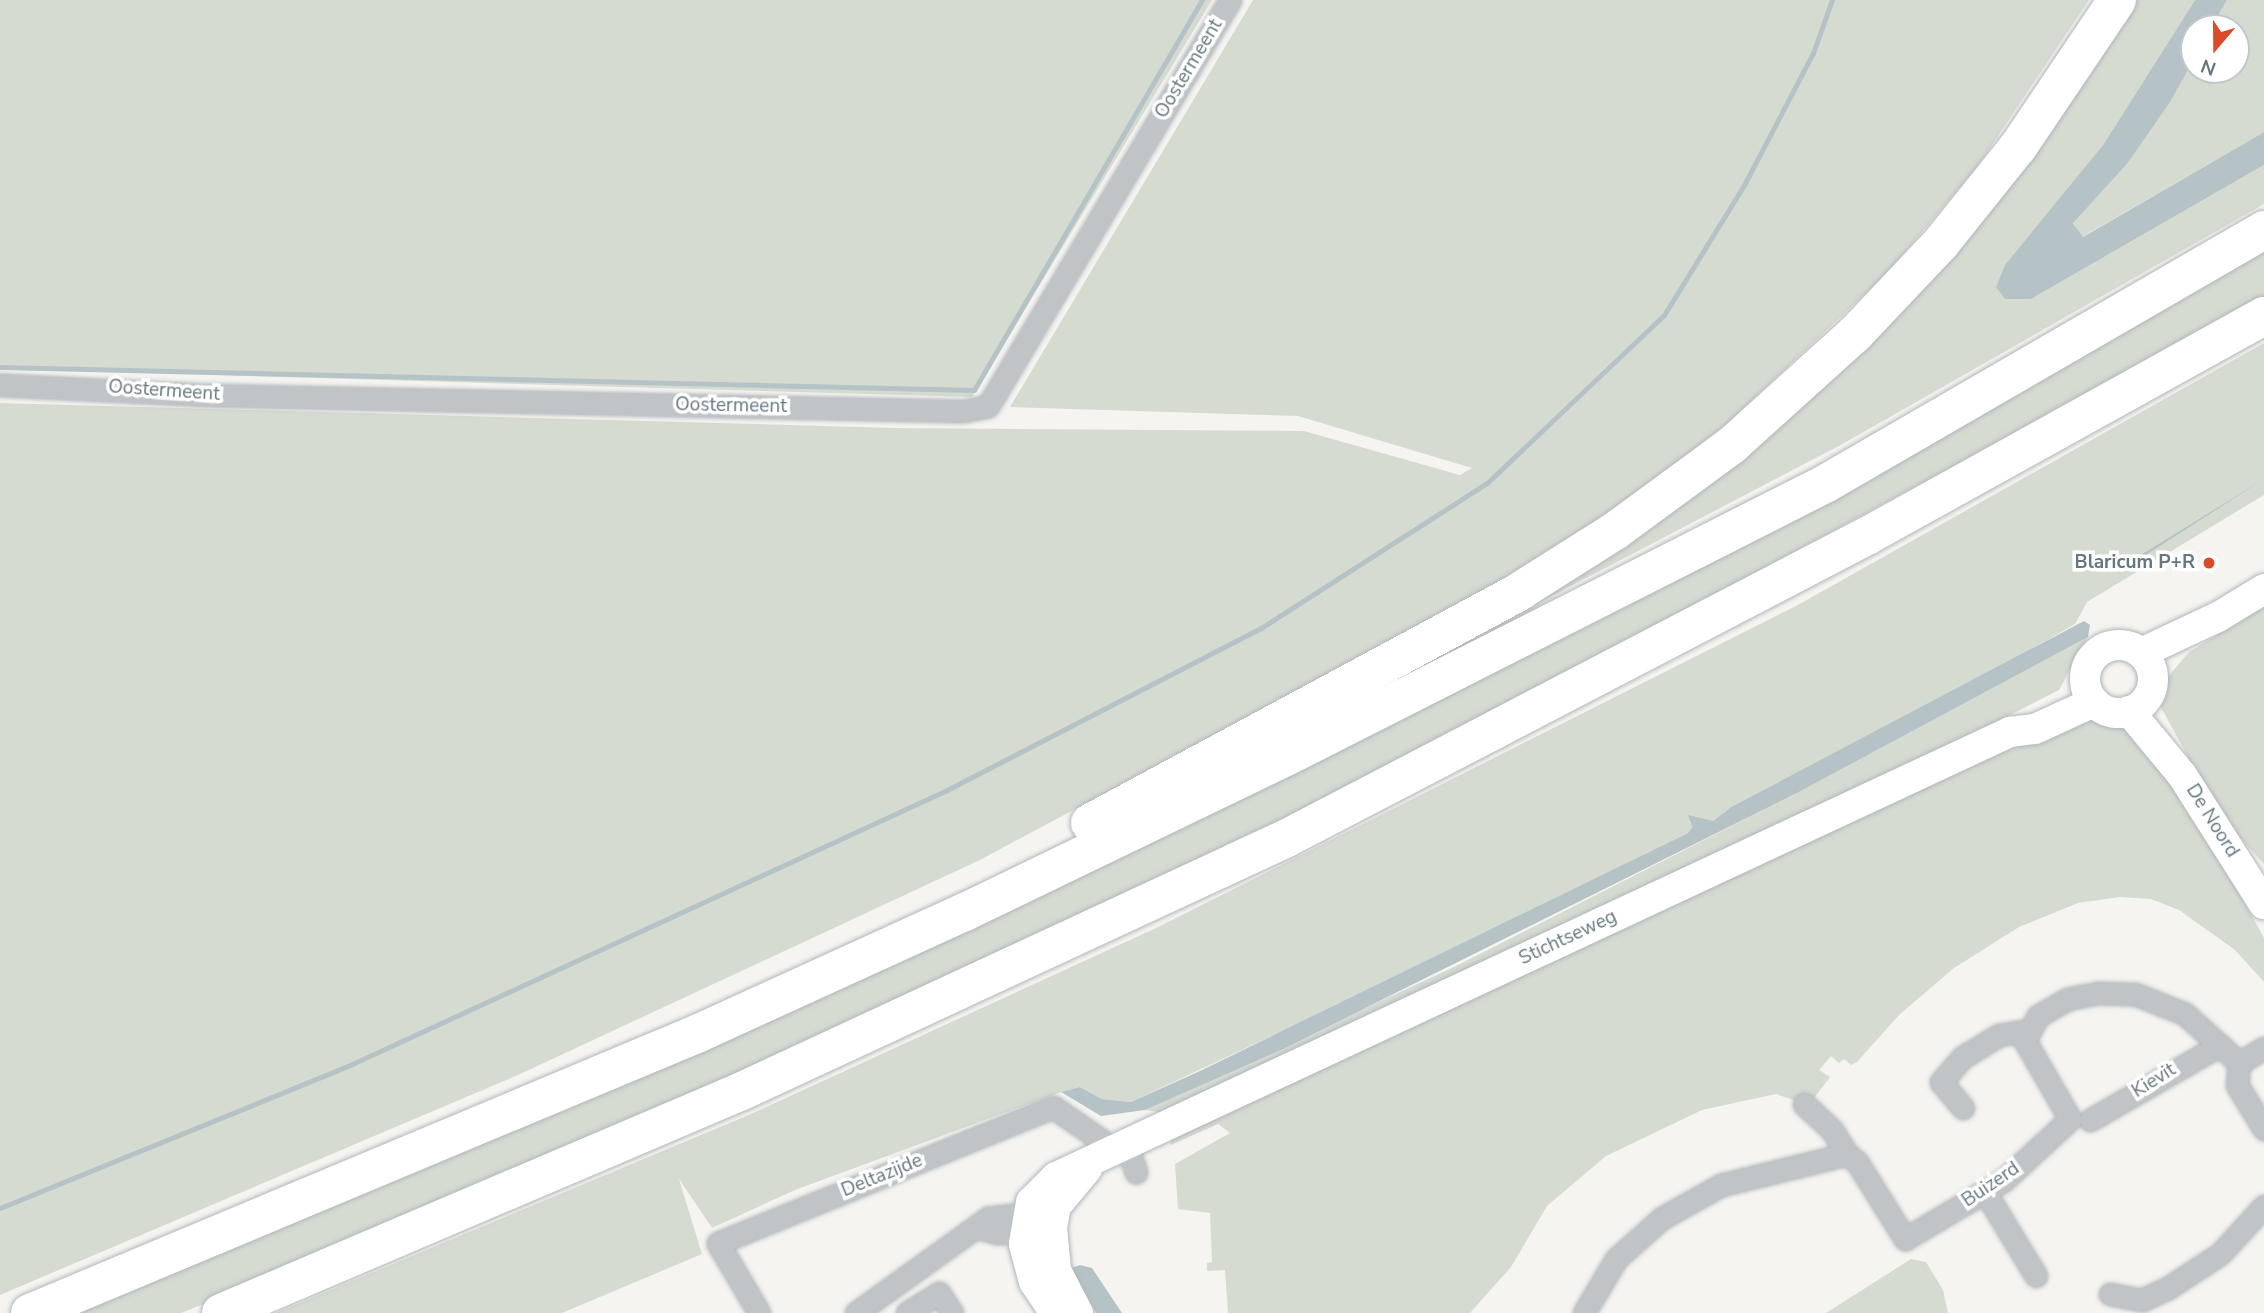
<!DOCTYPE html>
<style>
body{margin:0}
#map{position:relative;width:2264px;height:1313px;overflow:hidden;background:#f5f4f1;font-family:"Nunito Sans",sans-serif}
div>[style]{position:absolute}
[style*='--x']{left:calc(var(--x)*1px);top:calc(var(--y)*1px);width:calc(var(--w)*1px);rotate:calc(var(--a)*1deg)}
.green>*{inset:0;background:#d6dbd2}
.water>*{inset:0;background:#b6c3c6}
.stream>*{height:5px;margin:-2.5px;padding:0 2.5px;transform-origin:2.5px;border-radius:2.5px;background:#b6c3c6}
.roads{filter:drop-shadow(0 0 2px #b0b6ba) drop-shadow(0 0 2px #b0b6ba)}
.street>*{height:21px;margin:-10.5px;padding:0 10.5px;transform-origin:10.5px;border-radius:10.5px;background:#c0c4c7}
.secondary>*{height:30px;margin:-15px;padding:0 15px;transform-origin:15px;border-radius:15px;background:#fff}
.secondary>.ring{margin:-15px;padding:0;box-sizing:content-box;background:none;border:30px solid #fff;border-radius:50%}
.highway>*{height:38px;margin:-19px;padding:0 19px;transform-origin:19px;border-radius:19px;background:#fff}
.dots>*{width:19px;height:19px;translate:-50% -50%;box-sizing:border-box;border:4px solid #fff;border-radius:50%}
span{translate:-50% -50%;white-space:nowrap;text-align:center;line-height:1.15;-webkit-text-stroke:7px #fff;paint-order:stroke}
.street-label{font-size:19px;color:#657681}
.poi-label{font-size:19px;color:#657681;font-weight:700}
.right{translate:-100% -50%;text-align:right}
.north{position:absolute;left:2180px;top:14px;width:70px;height:70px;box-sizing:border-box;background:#fff;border:2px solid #c1c8cd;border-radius:50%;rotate:200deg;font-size:19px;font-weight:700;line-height:28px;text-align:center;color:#657681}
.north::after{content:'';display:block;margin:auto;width:24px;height:32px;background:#db4b2a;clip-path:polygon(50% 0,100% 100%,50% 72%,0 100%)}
</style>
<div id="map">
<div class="green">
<div style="clip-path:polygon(0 0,1212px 0,972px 397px,0 369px)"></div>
<div style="clip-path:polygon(1253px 0,2089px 0,1977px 167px,1887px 273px,1730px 421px,1673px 467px,1539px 560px,980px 860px,518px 1075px,0 1295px,0 403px,896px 428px,1304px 431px,1460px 475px,1472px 468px,1298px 416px,1010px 407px)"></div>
<div style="clip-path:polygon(2123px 0,2195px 0,2103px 145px,2067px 191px,2031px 299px,2264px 165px,2264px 204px,1839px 446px,1437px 656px,1569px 568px,1848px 352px)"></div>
<div style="clip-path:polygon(2227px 0,2264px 0,2264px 132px,2082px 237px,2073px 222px,2127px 164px,2194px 59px,2194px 70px,2236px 70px,2236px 28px,2211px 28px)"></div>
<div style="clip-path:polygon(2264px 252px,2264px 299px,1413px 757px,924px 990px,351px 1245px,181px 1313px,75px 1313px,408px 1175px)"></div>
<div style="clip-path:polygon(2264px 343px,2264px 495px,2087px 602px,2075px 624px,2030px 650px,1731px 807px,1713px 821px,1689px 821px,1692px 827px,1688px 833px,1342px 1003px,1131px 1102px,1102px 1099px,1080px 1087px,1061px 1092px,795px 1190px,712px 1228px,679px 1179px,702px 1254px,562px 1313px,276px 1313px,751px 1114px,1156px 928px,1796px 606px)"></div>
<div style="clip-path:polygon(2264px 607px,2264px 864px,2221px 817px,2158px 702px,2167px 678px,2189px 652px)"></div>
<div style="clip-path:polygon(2088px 637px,2059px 690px,1959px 741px,1169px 1113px,1145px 1110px,1456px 966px,1797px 793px)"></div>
<div style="clip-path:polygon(2094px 716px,2129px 728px,2182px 790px,2264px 938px,2264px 982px,2235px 950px,2179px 910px,2151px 899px,2120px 897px,2078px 903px,2019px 927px,1954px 968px,1899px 1015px,1857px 1062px,1851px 1065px,1844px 1059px,1839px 1063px,1831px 1056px,1819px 1070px,1830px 1077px,1809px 1105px,1776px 1094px,1702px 1110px,1606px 1156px,1547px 1206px,1511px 1267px,1470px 1313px,1228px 1313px,1225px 1270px,1207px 1271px,1207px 1263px,1212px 1262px,1210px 1213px,1178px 1209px,1175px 1164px,1230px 1133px,1218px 1124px,1171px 1145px,1169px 1136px,2023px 740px)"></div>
<div style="clip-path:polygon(1911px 1259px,1926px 1262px,1943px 1290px,1948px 1313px,1826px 1313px)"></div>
</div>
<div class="water">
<div style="clip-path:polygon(2195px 0,2227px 0,2211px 28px,2194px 28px,2194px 59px,2170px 102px,2127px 164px,2073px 223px,2083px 237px,2264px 132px,2264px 165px,2031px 299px,2005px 299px,1996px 287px,2005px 265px,2103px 145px)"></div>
<div style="clip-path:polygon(2264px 479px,2135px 562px,2121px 565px,2144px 553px)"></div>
<div style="clip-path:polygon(2084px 621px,2090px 625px,2088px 637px,1797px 793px,1283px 1049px,1145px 1110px,1101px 1116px,1061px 1092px,1080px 1087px,1102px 1099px,1131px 1102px,1200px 1071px,1688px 833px,1692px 827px,1688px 815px,1713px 821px,1731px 807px)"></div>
<div style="clip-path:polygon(1080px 1265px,1092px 1268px,1122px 1313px,1096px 1313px,1071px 1268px)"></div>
</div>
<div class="stream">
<div style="--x:0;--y:367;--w:974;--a:1.35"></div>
<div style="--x:974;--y:390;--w:452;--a:-59.7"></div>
<div style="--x:0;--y:1208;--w:378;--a:-22.2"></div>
<div style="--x:350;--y:1065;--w:655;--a:-24.73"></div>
<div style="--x:945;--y:791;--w:356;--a:-27.3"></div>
<div style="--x:1261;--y:628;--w:269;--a:-32.7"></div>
<div style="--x:1487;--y:483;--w:244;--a:-43.5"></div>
<div style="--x:1664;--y:315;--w:153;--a:-58.4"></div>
<div style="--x:1744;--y:185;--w:149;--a:-62.4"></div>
<div style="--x:1813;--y:53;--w:56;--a:-70.3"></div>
</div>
<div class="roads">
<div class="street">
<div style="--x:0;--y:385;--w:202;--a:2.8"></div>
<div style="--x:202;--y:395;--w:761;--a:1.2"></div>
<div style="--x:963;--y:411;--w:25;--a:-11"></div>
<div style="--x:988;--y:406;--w:473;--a:-59.2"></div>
<div style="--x:2239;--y:1063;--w:22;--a:95"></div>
<div style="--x:2237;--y:1085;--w:52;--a:58.5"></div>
<div style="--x:1804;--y:1104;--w:38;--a:43"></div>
<div style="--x:1832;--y:1130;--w:28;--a:58"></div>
<div style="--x:1963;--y:1108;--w:34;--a:-130"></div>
<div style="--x:1941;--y:1082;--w:33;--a:-49"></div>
<div style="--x:1963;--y:1057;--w:42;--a:-31.4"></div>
<div style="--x:1999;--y:1035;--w:30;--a:-9"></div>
<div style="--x:2090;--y:1120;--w:150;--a:-30"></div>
<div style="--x:1126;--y:1143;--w:31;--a:71"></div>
<div style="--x:1985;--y:1192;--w:98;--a:58.7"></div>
<div style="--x:979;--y:1228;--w:20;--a:15"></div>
<div style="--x:998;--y:1233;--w:42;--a:-4.1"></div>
<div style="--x:2110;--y:1294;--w:33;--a:11"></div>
<div style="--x:2142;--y:1300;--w:29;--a:-25"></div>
<div style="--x:2168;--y:1288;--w:62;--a:-33.2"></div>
<div style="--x:2220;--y:1254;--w:65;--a:-47.5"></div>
<div style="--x:759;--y:1313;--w:81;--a:-120.4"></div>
<div style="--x:718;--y:1243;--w:362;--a:-22.1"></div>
<div style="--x:1053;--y:1107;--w:58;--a:34.5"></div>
<div style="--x:1101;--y:1140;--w:14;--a:56"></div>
<div style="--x:856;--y:1313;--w:163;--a:-35.7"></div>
<div style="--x:988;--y:1218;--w:25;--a:-7"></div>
<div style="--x:1013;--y:1215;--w:30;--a:17"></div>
<div style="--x:907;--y:1313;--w:38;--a:-32"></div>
<div style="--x:939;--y:1293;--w:24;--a:57"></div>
<div style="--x:1584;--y:1313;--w:63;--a:-59.3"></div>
<div style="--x:1616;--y:1259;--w:62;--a:-41.7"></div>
<div style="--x:1662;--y:1218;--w:68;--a:-29.2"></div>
<div style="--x:1721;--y:1185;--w:130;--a:-13.8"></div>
<div style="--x:1847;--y:1154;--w:13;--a:39"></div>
<div style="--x:1857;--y:1162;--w:91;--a:58.1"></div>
<div style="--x:1905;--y:1239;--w:115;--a:-30.8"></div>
<div style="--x:2004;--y:1180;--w:90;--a:-42.7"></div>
<div style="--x:2070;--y:1119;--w:90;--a:-120"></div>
<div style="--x:2025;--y:1041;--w:28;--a:-63"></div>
<div style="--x:2038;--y:1016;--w:34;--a:-30"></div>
<div style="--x:2067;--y:999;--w:33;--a:-11"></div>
<div style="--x:2099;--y:993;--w:36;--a:2"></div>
<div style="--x:2135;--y:994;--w:54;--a:21.8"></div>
<div style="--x:2185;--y:1014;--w:73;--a:42.2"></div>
<div style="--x:2239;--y:1063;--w:29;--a:-31"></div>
</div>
<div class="secondary">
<div class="ring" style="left:2085px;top:645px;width:38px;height:38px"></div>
<div style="--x:2141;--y:653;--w:85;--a:-25.1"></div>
<div style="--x:2218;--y:617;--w:54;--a:-31.3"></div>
<div style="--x:2129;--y:711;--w:83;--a:50.4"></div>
<div style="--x:2182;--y:775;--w:153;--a:57.6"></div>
<div style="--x:1055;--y:1313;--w:37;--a:-124"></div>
<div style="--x:1034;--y:1282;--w:39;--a:-105"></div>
<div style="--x:1024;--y:1244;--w:43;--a:-80.5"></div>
<div style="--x:1031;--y:1202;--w:35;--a:-45"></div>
<div style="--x:1056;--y:1177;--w:1053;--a:-25.01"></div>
<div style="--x:2010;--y:732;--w:25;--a:-7"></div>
<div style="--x:2035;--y:729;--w:65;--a:-24.6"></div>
<div style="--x:1078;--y:1313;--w:48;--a:-117.1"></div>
<div style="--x:1056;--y:1270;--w:42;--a:-95.4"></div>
<div style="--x:1052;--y:1228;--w:22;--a:-80"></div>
<div style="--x:1056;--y:1206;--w:48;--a:-50"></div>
</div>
<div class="highway">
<div style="--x:1090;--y:823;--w:489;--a:-28.3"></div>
<div style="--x:1520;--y:591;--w:112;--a:-32.3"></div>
<div style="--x:1615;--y:531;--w:145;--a:-36.3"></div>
<div style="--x:1732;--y:445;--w:166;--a:-42.1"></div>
<div style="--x:1855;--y:334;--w:125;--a:-46.6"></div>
<div style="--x:1941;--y:243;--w:123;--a:-51.3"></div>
<div style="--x:2018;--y:147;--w:177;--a:-56"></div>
<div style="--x:30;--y:1313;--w:725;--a:-22.71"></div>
<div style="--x:699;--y:1033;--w:292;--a:-24.5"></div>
<div style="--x:965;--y:912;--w:356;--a:-25.8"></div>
<div style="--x:1286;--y:757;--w:604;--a:-26.86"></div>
<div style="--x:1825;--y:484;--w:507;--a:-30.05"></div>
<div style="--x:221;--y:1313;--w:566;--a:-23.08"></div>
<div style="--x:742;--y:1091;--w:601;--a:-24.9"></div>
<div style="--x:1287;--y:838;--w:654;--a:-27.51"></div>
<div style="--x:1867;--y:536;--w:454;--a:-29"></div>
</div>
</div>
<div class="dots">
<div style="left:2209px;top:563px;background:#db4b2a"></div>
</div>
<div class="street-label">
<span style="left:1189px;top:69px;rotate:-59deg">Oostermeent</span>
<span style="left:164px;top:391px;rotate:4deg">Oostermeent</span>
<span style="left:731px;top:406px;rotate:1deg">Oostermeent</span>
<span style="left:2212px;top:821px;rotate:58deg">De Noord</span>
<span style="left:1568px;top:938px;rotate:-25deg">Stichtseweg</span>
<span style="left:2154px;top:1081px;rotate:-32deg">Kievit</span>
<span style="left:882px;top:1176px;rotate:-22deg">Deltazijde</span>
<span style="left:1991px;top:1185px;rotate:-34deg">Buizerd</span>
</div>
<div class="poi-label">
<span class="right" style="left:2195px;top:563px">Blaricum P+R</span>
</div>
<div class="north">N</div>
</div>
